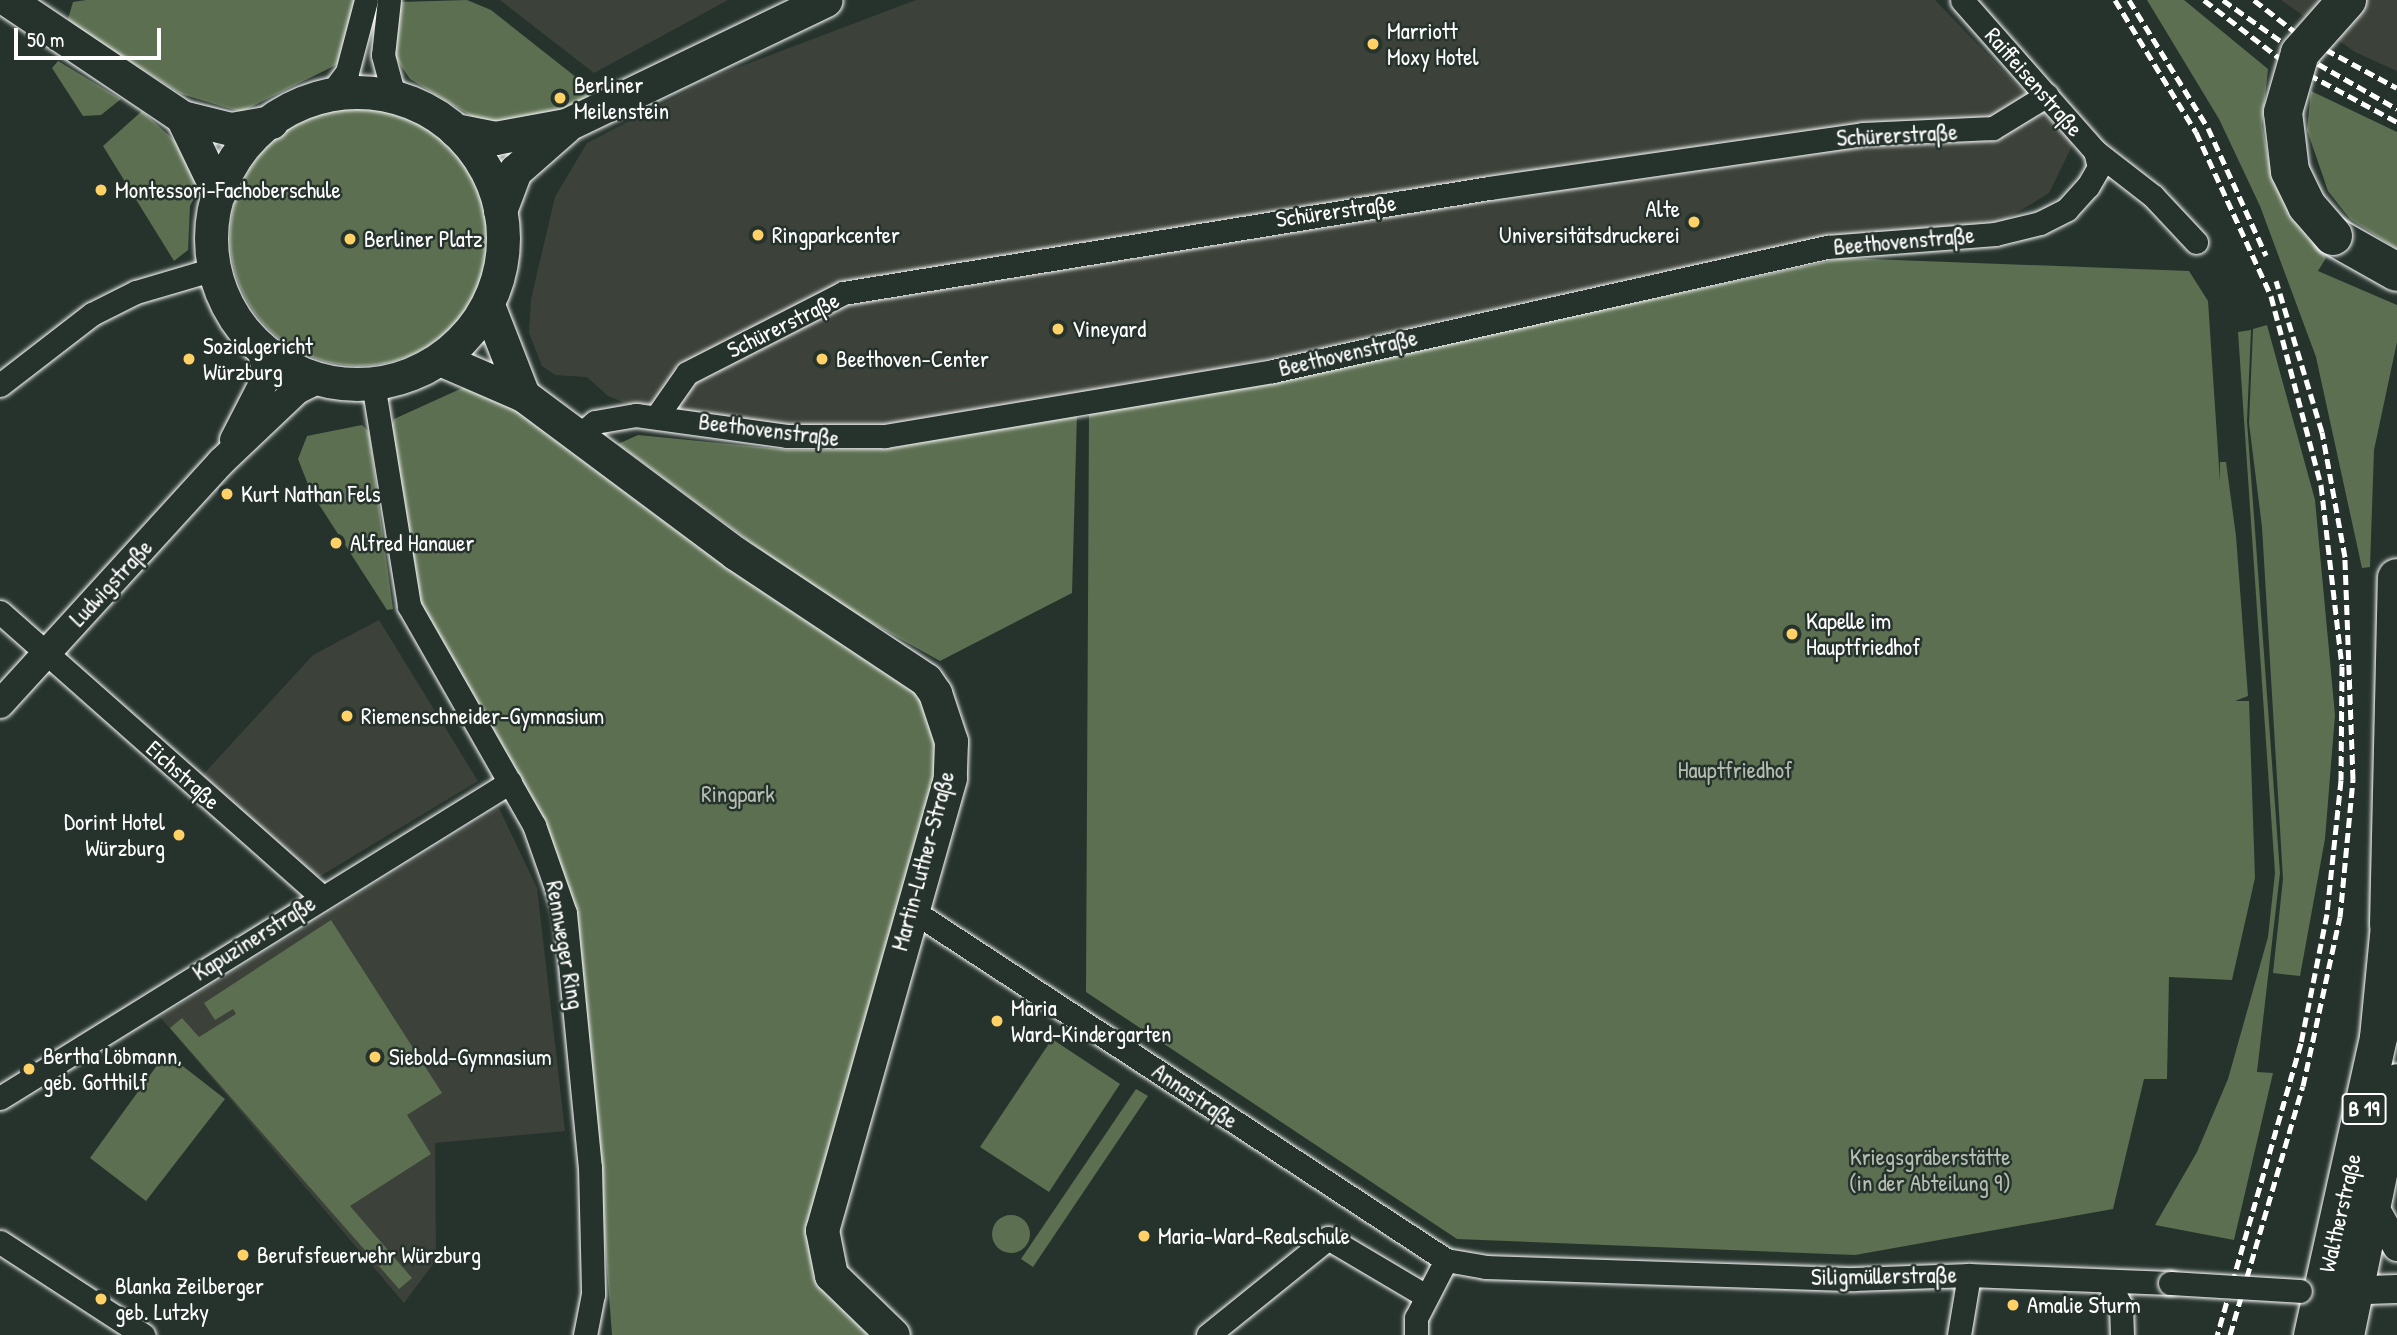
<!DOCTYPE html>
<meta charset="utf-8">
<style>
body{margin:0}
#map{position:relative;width:2397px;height:1335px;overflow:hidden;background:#26332d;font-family:"Patrick Hand",sans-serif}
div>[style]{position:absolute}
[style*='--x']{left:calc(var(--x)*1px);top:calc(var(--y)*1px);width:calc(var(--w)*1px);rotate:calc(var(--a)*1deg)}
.built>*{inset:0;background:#3c423a}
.green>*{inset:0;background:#5c6f51}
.round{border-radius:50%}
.roads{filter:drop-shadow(0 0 2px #fff) drop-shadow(0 0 2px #fff)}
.minor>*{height:23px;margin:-11.5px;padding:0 11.5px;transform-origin:11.5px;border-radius:11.5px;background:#26332d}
.tertiary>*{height:28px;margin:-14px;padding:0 14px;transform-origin:14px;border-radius:14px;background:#26332d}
.secondary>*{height:33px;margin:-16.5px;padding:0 16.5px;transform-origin:16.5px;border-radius:16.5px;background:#26332d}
.secondary>.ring{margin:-16.5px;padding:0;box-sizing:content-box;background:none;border:33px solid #26332d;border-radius:50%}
.primary>*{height:37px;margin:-18.5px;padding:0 18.5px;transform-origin:18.5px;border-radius:18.5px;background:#26332d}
.trunk>*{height:38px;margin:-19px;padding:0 19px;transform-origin:19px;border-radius:19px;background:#26332d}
.rail>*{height:5px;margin-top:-2.5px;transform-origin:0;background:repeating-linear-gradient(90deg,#fff 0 10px,transparent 0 15px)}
.bridges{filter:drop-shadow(0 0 2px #fff) drop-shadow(0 0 2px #fff)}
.minor-bridge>*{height:23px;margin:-11.5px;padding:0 11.5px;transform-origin:11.5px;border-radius:11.5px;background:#26332d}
.trunk-bridge>*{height:38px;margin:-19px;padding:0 19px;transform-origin:19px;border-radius:19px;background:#26332d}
.dots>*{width:19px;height:19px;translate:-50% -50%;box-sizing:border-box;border:4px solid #26332d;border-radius:50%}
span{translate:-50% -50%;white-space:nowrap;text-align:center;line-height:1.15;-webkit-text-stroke:5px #26332d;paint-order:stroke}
.shield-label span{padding:2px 5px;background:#26332d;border:2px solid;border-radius:5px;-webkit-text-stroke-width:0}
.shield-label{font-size:21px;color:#fff;font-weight:700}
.poi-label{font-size:23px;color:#fff}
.left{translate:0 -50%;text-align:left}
.right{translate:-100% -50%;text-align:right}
.street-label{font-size:23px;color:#fff}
.park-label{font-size:23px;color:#b6beb1}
.scale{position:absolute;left:14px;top:28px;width:147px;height:32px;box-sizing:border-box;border:4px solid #fff;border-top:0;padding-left:9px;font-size:21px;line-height:24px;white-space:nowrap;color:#fff;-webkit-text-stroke:5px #26332d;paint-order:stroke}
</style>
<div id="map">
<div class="built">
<div style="clip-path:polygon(500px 0,728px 0,594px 73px)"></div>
<div style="clip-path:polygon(916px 0,1935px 0,2073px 144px,2049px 193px,2003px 221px,1806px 240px,1138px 387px,838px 435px,657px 416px,608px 396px,587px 377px,555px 375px,542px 366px,529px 333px,531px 299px,555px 197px,587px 143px,718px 75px)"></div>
<div style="clip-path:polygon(2281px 0,2397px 0,2397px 71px,2355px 52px)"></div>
<div style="clip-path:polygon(379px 620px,478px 781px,317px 878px,200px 778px,313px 655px)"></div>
<div style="clip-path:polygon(499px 808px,537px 888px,565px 1131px,435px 1143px,436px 1260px,404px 1303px,160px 1017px)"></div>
</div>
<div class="green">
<div style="clip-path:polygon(86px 0,356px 0,338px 64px,241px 112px,181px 94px,75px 26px,68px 19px,73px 2px)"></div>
<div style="clip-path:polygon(467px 0,491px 10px,586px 85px,592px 99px,548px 118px,481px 122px,410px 79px,393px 54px,400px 2px)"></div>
<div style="clip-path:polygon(2147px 0,2184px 0,2268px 69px,2262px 125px,2272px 178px,2326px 258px,2318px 271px,2397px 305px,2397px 342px,2374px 450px,2370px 567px,2362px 568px,2316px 357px,2260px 206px,2219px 119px)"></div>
<div style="clip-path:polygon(58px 61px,121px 99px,101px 115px,83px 116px,52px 68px)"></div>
<div style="clip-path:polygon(2311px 91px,2397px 132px,2397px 249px,2350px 219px,2328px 191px,2307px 130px)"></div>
<div class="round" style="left:230px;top:108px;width:258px;height:258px"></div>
<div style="clip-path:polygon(142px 111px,183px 148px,199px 189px,190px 206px,188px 250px,174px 261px,103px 146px)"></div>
<div style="clip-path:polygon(1843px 258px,2189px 271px,2208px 301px,2220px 482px,2220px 462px,2226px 462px,2236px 536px,2248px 696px,2235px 701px,2249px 701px,2255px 878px,2232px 980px,2169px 977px,2167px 1079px,2144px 1079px,2113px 1209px,1855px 1255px,1457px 1239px,1086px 992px,1089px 411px,1378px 358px)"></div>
<div style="clip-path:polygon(2267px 325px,2315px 500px,2335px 715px,2325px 839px,2300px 976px,2273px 973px,2283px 879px,2262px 527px,2249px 423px,2253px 329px)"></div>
<div style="clip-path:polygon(2251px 330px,2247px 421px,2280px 873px,2257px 1072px,2273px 1073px,2234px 1240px,2155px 1225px,2197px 1152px,2228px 1079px,2268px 937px,2275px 873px,2238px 332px)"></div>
<div style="clip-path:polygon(469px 385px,544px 426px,906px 681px,934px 713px,940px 753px,820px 1229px,879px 1335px,612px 1335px,592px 1072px,568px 887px,543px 820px,418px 602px,389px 432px,394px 419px)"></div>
<div style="clip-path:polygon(1077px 413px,1072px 593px,940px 661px,822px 595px,618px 444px,638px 435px,790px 450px,886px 449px)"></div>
<div style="clip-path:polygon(362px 425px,369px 432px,393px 609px,387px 610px,311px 492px,298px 459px,307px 436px)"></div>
<div style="clip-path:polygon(331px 920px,442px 1093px,407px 1115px,431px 1154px,350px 1206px,412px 1278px,399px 1289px,170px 1028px,182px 1018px,199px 1037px,236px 1014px,233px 1009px,215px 1020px,204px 1003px)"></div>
<div style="clip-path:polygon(1052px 1039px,1120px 1084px,1049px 1192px,980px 1147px)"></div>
<div style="clip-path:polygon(166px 1053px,225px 1099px,146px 1201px,90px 1158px)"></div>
<div style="clip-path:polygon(1136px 1089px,1148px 1096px,1033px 1267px,1021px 1259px)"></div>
<div class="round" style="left:992px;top:1215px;width:38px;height:38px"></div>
</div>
<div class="roads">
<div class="minor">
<div style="--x:389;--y:0;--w:55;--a:96.2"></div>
<div style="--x:383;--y:55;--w:39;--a:75"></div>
<div style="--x:332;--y:92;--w:25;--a:-53"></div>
<div style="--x:347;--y:72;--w:74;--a:-75.2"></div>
<div style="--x:2095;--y:151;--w:73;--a:37.8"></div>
<div style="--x:2153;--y:196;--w:63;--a:46.9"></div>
<div style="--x:373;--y:383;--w:226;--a:80.8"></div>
<div style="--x:409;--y:606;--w:252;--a:60.3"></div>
<div style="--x:534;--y:825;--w:93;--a:70.6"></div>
<div style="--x:565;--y:913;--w:255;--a:84.4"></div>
<div style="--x:590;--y:1167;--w:127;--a:88.6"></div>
<div style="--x:593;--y:1294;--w:42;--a:101"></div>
<div style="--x:0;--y:385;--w:116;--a:-37.7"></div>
<div style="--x:92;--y:314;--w:49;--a:-26.6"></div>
<div style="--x:136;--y:292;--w:81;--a:-16.4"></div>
<div style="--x:657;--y:416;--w:52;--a:-55.1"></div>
<div style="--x:687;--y:373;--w:175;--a:-27.1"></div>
<div style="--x:843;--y:293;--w:654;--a:-9.23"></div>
<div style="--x:1489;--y:188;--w:378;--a:-8.2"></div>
<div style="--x:1863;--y:134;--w:130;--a:-2.6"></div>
<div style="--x:1993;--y:128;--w:63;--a:-31.4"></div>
<div style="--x:576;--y:438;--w:25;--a:-40"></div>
<div style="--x:595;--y:422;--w:42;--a:-9.7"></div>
<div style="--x:636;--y:415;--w:152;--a:7.9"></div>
<div style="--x:787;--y:436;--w:98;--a:0"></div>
<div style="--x:885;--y:436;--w:393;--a:-9.5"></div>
<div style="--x:1273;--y:371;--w:568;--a:-12.62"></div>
<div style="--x:1827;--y:247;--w:169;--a:-4.4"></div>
<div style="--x:1995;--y:234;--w:46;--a:-13.7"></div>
<div style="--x:2040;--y:223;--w:30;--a:-27"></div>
<div style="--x:2067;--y:209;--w:31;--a:-48"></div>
<div style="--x:2088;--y:186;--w:22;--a:-60"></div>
<div style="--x:2099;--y:167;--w:16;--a:-104"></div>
<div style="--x:2095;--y:151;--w:201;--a:-131.4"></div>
<div style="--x:0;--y:612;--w:429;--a:41.5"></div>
<div style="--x:910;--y:909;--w:641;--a:33.22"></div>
<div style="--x:1446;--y:1260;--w:40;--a:10"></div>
<div style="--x:1485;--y:1267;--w:369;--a:1.9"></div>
<div style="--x:1854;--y:1279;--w:115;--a:-2"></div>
<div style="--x:1969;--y:1275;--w:201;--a:2.3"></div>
<div style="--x:0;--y:1098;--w:600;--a:-31.78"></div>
<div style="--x:0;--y:1242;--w:171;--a:33"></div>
<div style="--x:2108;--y:1281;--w:28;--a:63"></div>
<div style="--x:2121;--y:1306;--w:29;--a:88"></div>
<div style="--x:1208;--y:1335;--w:154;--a:-38.9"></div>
<div style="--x:1328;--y:1238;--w:114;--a:30.6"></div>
<div style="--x:1416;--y:1335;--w:17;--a:-90"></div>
<div style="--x:1416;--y:1318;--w:65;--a:-62.7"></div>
<div style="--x:1959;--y:1335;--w:61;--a:-80.5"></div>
</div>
<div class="tertiary">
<div style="--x:234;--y:440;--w:72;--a:-62.7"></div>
<div style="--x:267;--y:376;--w:30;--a:-102"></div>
<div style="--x:0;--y:704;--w:328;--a:-47.6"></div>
<div style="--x:221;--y:462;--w:105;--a:-43.5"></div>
<div style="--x:297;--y:390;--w:25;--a:-26"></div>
<div style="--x:2374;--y:1206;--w:47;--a:60.7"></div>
<div style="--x:2337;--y:1291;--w:60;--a:-1.9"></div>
</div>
<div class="secondary">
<div style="--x:8;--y:0;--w:210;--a:33.9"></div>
<div style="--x:182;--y:117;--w:50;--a:13.8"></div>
<div style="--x:231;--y:129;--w:41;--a:-9.9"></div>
<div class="ring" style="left:211px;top:92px;width:259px;height:259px"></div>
<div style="--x:182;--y:117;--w:85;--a:64.3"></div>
<div style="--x:455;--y:130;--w:41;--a:11.3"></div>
<div style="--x:495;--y:138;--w:72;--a:-10.4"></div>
<div style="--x:566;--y:125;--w:288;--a:-25.7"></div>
<div style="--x:500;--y:211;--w:43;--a:-69.4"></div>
<div style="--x:515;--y:171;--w:67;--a:-41.3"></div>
<div style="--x:488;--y:305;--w:97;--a:68.7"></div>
<div style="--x:440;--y:359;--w:90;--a:23.4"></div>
<div style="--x:523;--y:395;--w:264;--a:36.7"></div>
<div style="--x:735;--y:553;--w:229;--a:33.6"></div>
<div style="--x:926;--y:680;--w:16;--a:55"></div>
<div style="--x:935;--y:693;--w:51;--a:71.6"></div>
<div style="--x:951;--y:741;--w:37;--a:92"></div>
<div style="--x:950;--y:778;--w:470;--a:105.8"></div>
<div style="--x:822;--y:1230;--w:46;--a:78.7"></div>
<div style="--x:831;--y:1275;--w:86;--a:44.1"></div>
</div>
<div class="primary">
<div style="--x:2312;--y:1335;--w:305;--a:-77.5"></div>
<div style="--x:2378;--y:1037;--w:114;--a:-84.4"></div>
<div style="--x:2345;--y:1335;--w:258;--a:-78.4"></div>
</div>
<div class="trunk">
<div style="--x:2333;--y:236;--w:73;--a:29.4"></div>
<div style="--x:2389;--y:924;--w:346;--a:-88.7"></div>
</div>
</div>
<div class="rail">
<div style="--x:2115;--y:0;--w:155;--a:58.5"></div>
<div style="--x:2196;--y:132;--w:180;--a:65.4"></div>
<div style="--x:2271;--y:296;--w:196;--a:75.2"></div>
<div style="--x:2321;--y:485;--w:182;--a:83.4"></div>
<div style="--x:2342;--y:666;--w:114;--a:90.5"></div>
<div style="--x:2341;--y:780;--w:135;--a:96"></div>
<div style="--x:2327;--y:914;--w:132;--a:101.4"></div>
<div style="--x:2301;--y:1043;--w:304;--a:106"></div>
<div style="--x:2129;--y:0;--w:150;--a:58.3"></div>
<div style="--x:2208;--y:128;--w:140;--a:65.5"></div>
<div style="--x:2204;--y:0;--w:98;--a:37.6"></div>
<div style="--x:2282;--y:60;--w:131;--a:28.3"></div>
<div style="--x:2223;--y:0;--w:85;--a:35.4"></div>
<div style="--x:2292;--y:49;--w:121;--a:29.7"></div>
<div style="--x:2254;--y:0;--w:57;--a:37.9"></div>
<div style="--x:2299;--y:35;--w:111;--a:28.4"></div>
<div style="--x:2230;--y:1335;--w:259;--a:-73.7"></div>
<div style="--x:2303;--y:1086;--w:173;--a:-77.7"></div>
<div style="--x:2340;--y:917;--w:139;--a:-84.6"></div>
<div style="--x:2353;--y:779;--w:222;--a:-92.1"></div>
<div style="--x:2345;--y:557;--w:127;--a:-100.4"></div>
<div style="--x:2322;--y:432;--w:158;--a:-106.9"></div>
</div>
<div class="bridges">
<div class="minor-bridge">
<div style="--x:2170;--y:1283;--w:130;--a:3.5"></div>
</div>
<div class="trunk-bridge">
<div style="--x:2333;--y:236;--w:40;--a:-131"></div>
<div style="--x:2307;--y:206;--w:39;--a:-116"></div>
<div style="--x:2290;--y:171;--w:59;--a:-96.8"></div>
<div style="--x:2283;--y:112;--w:61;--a:-73.9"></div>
<div style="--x:2300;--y:53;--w:71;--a:-48.4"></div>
</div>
</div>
<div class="dots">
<div style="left:1373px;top:44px;background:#ffd166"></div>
<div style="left:560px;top:98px;background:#ffd166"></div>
<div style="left:101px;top:190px;background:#ffd166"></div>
<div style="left:1694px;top:222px;background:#ffd166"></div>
<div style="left:758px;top:235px;background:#ffd166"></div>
<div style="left:350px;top:239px;background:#ffd166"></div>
<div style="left:1058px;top:329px;background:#ffd166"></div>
<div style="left:189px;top:359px;background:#ffd166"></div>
<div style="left:822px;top:359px;background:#ffd166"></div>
<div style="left:227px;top:494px;background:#ffd166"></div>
<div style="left:336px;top:543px;background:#ffd166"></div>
<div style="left:1792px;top:634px;background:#ffd166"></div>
<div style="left:347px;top:716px;background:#ffd166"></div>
<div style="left:179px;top:835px;background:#ffd166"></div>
<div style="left:997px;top:1021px;background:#ffd166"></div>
<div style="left:375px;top:1057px;background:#ffd166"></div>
<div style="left:29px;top:1069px;background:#ffd166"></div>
<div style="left:1144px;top:1236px;background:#ffd166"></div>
<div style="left:243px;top:1255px;background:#ffd166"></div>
<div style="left:101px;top:1299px;background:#ffd166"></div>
<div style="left:2013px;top:1305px;background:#ffd166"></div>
</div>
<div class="shield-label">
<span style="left:2364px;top:1109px">B 19</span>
</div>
<div class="poi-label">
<span class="left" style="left:1387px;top:44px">Marriott<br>Moxy Hotel</span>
<span class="left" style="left:574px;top:98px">Berliner<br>Meilenstein</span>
<span class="left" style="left:115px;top:190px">Montessori-Fachoberschule</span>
<span class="right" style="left:1680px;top:222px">Alte<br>Universitätsdruckerei</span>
<span class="left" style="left:772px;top:235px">Ringparkcenter</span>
<span class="left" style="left:364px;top:239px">Berliner Platz</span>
<span class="left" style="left:1072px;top:329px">Vineyard</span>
<span class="left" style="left:203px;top:359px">Sozialgericht<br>Würzburg</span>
<span class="left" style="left:836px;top:359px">Beethoven-Center</span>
<span class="left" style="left:241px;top:494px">Kurt Nathan Fels</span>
<span class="left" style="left:350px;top:543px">Alfred Hanauer</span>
<span class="left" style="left:1806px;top:634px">Kapelle im<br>Hauptfriedhof</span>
<span class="left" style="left:361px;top:716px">Riemenschneider-Gymnasium</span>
<span class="right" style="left:165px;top:835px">Dorint Hotel<br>Würzburg</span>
<span class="left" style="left:1011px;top:1021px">Maria<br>Ward-Kindergarten</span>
<span class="left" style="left:43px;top:1069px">Bertha Löbmann,<br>geb. Gotthilf</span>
<span class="left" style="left:389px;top:1057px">Siebold-Gymnasium</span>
<span class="left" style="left:1158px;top:1236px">Maria-Ward-Realschule</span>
<span class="left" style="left:257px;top:1255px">Berufsfeuerwehr Würzburg</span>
<span class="left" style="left:115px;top:1299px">Blanka Zeilberger<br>geb. Lutzky</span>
<span class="left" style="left:2027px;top:1305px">Amalie Sturm</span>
</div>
<div class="street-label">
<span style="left:2034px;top:82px;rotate:49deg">Raiffeisenstraße</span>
<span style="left:1897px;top:135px;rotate:-3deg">Schürerstraße</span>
<span style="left:1336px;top:211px;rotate:-8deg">Schürerstraße</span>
<span style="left:1904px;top:241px;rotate:-5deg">Beethovenstraße</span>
<span style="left:783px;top:325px;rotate:-26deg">Schürerstraße</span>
<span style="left:1348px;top:353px;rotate:-13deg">Beethovenstraße</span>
<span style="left:769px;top:430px;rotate:7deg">Beethovenstraße</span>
<span style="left:111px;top:583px;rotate:-47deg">Ludwigstraße</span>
<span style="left:183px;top:775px;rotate:42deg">Eichstraße</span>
<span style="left:923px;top:861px;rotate:-75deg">Martin-Luther-Straße</span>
<span style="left:254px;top:938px;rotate:-32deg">Kapuzinerstraße</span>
<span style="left:565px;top:945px;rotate:80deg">Rennweger Ring</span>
<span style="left:1195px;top:1096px;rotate:34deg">Annastraße</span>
<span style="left:2340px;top:1213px;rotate:-77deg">Waltherstraße</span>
<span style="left:1884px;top:1276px;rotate:-1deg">Siligmüllerstraße</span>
</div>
<div class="park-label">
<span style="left:1735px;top:770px">Hauptfriedhof</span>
<span style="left:738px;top:794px">Ringpark</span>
<span style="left:1930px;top:1170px">Kriegsgräberstätte<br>(in der Abteilung 9)</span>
</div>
<div class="scale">50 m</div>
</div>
